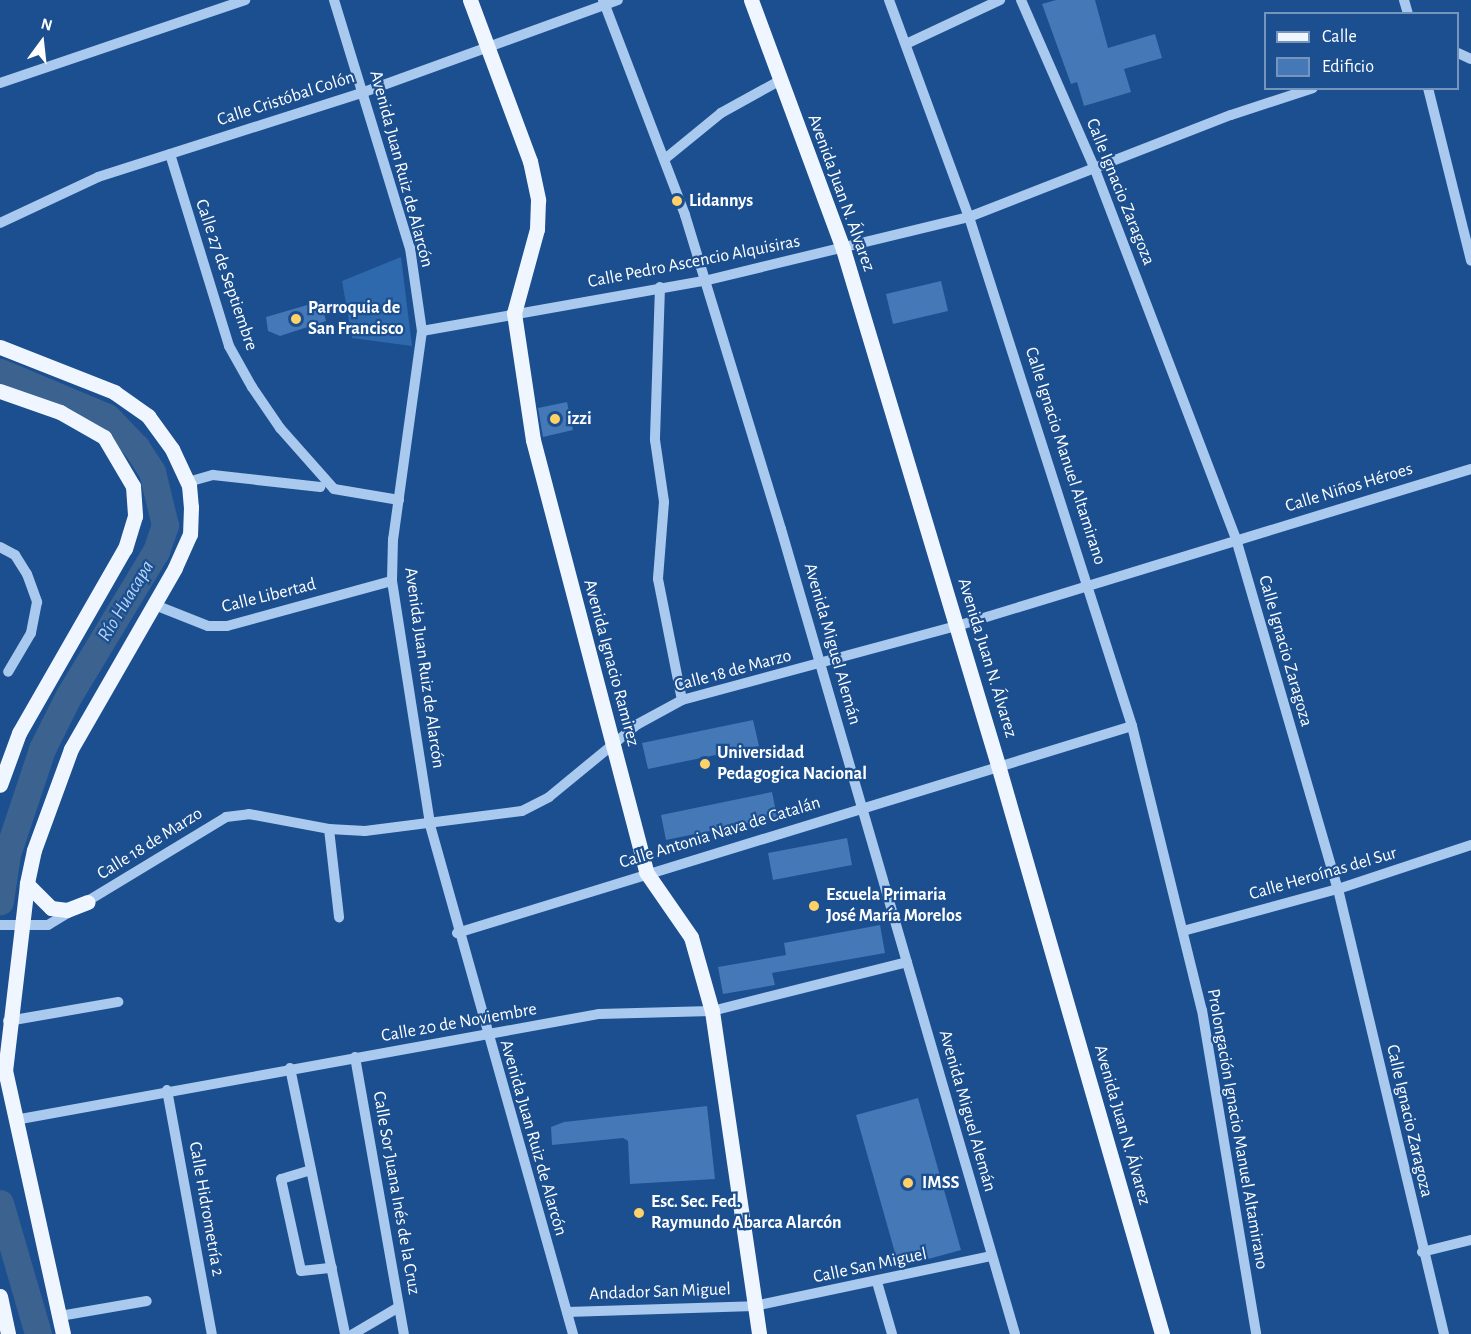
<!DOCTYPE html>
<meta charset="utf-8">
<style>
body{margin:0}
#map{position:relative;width:1471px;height:1334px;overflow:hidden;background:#1b4f8f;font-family:"Alegreya Sans",sans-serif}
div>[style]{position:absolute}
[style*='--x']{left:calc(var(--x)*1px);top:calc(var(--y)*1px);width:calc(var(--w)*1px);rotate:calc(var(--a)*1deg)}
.green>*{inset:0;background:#2e69ad}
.river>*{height:27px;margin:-13.5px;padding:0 13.5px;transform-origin:13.5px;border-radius:13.5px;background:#3c6290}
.building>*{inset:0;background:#4478b7}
.minor>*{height:10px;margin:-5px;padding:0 5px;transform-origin:5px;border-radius:5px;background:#a9c9ee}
.major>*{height:15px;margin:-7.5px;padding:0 7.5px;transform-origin:7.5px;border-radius:7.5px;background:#f0f6ff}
.dots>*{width:16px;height:16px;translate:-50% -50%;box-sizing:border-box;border:3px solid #1b4f8f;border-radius:50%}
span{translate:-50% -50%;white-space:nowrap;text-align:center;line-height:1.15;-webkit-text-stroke:4.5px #1b4f8f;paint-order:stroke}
.street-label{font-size:18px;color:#fff}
.poi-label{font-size:18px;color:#fff;font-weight:700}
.left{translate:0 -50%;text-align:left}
.water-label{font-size:20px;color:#b5d3f5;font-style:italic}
.legend{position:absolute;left:1264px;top:12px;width:195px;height:78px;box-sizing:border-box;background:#1b4f8f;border:2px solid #7695bc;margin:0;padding:8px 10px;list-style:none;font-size:18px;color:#fff}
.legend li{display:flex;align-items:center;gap:12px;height:30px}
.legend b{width:30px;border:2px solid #7695bc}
.north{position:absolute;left:12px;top:12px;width:60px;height:60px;-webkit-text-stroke:4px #1b4f8f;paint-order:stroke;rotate:15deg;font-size:16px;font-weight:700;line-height:24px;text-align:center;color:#fff}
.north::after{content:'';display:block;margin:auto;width:21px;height:27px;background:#fff;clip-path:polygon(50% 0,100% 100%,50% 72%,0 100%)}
</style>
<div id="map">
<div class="green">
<div style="clip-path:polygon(401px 257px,412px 346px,352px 338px,342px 281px)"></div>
</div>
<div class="river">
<div style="--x:0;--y:372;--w:116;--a:22.8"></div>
<div style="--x:107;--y:417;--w:42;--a:46"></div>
<div style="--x:136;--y:447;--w:30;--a:57"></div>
<div style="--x:152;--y:472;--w:55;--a:76.2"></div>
<div style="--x:165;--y:525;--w:28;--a:109"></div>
<div style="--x:156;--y:551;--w:168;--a:121.1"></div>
<div style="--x:69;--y:695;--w:60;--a:116.6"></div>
<div style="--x:42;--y:749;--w:111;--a:108.4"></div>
<div style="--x:7;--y:854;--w:48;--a:98.5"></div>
<div style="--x:0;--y:1203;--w:136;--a:73.8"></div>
</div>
<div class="building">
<div style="clip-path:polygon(1056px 0,1095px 0,1108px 48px,1155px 34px,1162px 58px,1124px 69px,1131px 92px,1084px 106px,1077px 82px,1071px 84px,1042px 4px)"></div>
<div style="clip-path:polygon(941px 281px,948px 311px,893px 324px,886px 294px)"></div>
<div style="clip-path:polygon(321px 301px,326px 321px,280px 336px,268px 331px,266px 317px)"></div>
<div style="clip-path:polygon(567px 402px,573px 430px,543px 437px,538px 408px)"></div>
<div style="clip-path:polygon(753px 720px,759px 746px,648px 769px,642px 743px)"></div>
<div style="clip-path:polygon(772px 792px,777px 817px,666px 840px,661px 815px)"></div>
<div style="clip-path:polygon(847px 838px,852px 865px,773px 880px,768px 853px)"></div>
<div style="clip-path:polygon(880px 925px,885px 953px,772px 973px,775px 985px,723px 994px,718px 967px,786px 955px,784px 943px)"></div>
<div style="clip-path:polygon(918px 1098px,961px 1250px,899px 1267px,856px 1115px)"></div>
<div style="clip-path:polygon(707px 1106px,715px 1179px,630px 1184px,628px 1141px,623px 1138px,552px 1145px,551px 1127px,564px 1122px)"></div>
</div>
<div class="minor">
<div style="--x:334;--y:0;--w:259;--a:73"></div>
<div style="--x:410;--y:248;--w:84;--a:81.8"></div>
<div style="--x:422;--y:331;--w:210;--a:97.9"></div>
<div style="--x:393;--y:539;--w:42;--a:91.4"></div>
<div style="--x:392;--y:581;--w:247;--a:81.1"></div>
<div style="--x:430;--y:825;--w:529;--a:74.31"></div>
<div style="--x:603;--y:0;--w:230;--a:69.1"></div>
<div style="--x:685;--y:215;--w:328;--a:73"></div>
<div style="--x:781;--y:529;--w:838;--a:73.79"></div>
<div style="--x:889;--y:0;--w:231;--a:69.8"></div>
<div style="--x:969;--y:217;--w:534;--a:72.24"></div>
<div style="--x:1132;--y:726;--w:292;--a:76.2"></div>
<div style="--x:1202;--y:1010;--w:328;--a:80.5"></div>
<div style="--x:1021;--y:0;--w:182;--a:66.4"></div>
<div style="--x:1094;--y:167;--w:398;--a:69.1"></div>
<div style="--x:1236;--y:539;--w:365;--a:73.8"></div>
<div style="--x:1338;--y:889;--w:457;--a:76.6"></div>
<div style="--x:1404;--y:0;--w:15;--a:74"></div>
<div style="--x:906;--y:44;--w:104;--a:-25.1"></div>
<div style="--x:1458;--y:53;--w:14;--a:25"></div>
<div style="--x:0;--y:83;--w:259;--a:-18.7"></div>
<div style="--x:1428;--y:88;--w:178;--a:76"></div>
<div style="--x:170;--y:154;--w:201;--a:72.9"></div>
<div style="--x:229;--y:346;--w:47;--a:60.7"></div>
<div style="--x:252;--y:387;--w:50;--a:55.7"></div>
<div style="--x:280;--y:428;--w:81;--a:48.5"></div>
<div style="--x:334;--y:489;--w:66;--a:9.6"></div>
<div style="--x:666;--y:158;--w:71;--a:-39.3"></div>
<div style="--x:721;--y:113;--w:66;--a:-28.9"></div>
<div style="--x:0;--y:223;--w:108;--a:-25.1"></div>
<div style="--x:98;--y:177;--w:279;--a:-17.7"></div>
<div style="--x:364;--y:92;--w:270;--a:-19.9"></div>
<div style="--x:660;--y:287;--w:153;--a:91.9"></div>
<div style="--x:655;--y:440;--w:63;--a:81.7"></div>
<div style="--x:664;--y:502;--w:77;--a:94.5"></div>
<div style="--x:658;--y:579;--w:123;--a:78.8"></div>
<div style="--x:422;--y:331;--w:286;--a:-10.1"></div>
<div style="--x:704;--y:281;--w:273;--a:-13.6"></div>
<div style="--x:969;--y:217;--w:281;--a:-21.3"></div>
<div style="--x:1231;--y:115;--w:86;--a:-18.2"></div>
<div style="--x:188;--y:482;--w:26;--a:-16"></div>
<div style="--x:213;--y:475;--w:108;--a:6.4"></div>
<div style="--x:0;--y:547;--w:17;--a:28"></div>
<div style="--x:15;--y:555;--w:22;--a:58"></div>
<div style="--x:27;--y:574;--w:30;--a:70"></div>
<div style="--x:37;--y:602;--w:32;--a:101"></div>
<div style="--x:31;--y:633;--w:45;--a:120.5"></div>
<div style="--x:155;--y:605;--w:57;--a:21.6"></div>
<div style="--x:208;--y:626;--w:19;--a:0"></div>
<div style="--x:227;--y:626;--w:171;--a:-15.3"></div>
<div style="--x:329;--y:829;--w:89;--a:83.5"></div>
<div style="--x:0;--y:925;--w:48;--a:0"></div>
<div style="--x:48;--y:925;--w:208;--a:-31.2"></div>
<div style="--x:226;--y:817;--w:23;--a:-7"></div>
<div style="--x:249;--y:814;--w:81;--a:10.6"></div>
<div style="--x:329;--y:829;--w:36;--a:3"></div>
<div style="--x:365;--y:831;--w:158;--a:-7.3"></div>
<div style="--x:522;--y:811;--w:30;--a:-27"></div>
<div style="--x:549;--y:797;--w:115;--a:-39.4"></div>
<div style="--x:638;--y:724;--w:50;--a:-28.6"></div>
<div style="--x:682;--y:700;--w:285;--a:-15.1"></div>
<div style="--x:957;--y:626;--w:537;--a:-16.99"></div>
<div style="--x:1183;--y:931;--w:161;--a:-15.2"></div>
<div style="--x:1338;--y:889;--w:140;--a:-18.3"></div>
<div style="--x:457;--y:933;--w:706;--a:-17.05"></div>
<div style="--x:8;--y:1021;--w:112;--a:-9.8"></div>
<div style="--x:355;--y:1057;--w:281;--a:80"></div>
<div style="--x:290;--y:1068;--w:272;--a:78.3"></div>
<div style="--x:167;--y:1090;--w:248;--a:79.6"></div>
<div style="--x:15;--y:1120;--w:594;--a:-10.29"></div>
<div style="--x:599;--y:1014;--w:113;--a:-1.5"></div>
<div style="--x:712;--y:1011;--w:201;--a:-14.1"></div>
<div style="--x:311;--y:1170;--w:31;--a:163"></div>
<div style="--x:281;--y:1179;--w:94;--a:77.7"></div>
<div style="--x:301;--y:1271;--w:31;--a:-6"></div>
<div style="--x:1422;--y:1252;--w:50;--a:-13.8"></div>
<div style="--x:877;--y:1282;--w:54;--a:73.9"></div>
<div style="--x:567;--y:1312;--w:187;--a:-1.8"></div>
<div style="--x:754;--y:1306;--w:243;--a:-11.9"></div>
<div style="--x:60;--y:1316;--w:88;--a:-9.8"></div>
<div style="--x:353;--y:1334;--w:53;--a:-30.4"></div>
</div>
<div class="major">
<div style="--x:470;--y:0;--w:172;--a:69.6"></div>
<div style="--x:530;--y:161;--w:40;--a:78"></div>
<div style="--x:538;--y:200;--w:29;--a:92"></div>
<div style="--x:537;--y:229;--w:87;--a:105.3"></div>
<div style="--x:514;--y:313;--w:128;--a:81.5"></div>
<div style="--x:533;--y:440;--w:447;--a:75.3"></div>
<div style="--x:646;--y:872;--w:79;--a:55.3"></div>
<div style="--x:691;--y:937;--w:77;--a:74.2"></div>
<div style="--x:712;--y:1011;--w:326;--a:81.7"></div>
<div style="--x:751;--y:0;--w:265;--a:69.7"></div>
<div style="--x:843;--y:249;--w:539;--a:73.28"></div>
<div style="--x:998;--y:765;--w:592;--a:73.92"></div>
<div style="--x:0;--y:347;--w:123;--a:21.5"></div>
<div style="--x:114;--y:392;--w:42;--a:35.2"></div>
<div style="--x:148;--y:416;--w:41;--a:54"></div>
<div style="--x:172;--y:449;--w:40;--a:65"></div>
<div style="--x:189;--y:485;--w:22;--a:85"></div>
<div style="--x:191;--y:507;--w:27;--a:92"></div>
<div style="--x:190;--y:534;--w:37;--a:114"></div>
<div style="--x:175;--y:568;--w:209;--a:119.9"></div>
<div style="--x:71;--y:749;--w:108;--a:110.1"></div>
<div style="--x:34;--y:850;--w:35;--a:102"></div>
<div style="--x:27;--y:884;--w:187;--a:96.7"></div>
<div style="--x:5;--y:1070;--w:270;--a:77.6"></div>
<div style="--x:0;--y:391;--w:64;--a:19.3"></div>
<div style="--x:60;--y:412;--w:51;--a:29.6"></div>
<div style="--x:104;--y:437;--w:57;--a:59.4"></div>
<div style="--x:133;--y:486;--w:30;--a:86"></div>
<div style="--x:135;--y:516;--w:34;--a:107"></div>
<div style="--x:125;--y:548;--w:213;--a:119.8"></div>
<div style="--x:19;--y:733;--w:55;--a:110.1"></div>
<div style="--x:27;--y:884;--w:34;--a:45"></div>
<div style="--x:51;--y:908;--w:16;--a:7"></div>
<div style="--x:67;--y:910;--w:22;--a:-21"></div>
<div style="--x:0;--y:1296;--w:39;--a:78"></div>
</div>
<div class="dots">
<div style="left:677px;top:201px;background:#ffd166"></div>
<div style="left:296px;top:319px;background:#ffd166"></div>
<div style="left:555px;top:419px;background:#ffd166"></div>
<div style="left:705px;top:764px;background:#ffd166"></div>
<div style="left:814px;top:906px;background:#ffd166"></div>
<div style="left:908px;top:1183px;background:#ffd166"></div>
<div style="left:639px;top:1213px;background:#ffd166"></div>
</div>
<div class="street-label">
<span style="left:286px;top:99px;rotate:-18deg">Calle Cristóbal Colón</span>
<span style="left:401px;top:169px;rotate:75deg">Avenida Juan Ruiz de Alarcón</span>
<span style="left:1120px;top:192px;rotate:68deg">Calle Ignacio Zaragoza</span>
<span style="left:841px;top:193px;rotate:70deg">Avenida Juan N. Álvarez</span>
<span style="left:694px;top:262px;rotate:-11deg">Calle Pedro Ascencio Alquisiras</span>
<span style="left:226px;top:275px;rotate:71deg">Calle 27 de Septiembre</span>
<span style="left:1065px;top:456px;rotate:72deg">Calle Ignacio Manuel Altamirano</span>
<span style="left:1349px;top:488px;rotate:-17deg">Calle Niños Héroes</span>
<span style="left:269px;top:596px;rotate:-14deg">Calle Libertad</span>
<span style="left:832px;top:644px;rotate:74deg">Avenida Miguel Alemán</span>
<span style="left:1285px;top:651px;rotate:74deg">Calle Ignacio Zaragoza</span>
<span style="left:987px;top:658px;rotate:73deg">Avenida Juan N. Álvarez</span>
<span style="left:611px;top:663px;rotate:75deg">Avenida Ignacio Ramirez</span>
<span style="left:424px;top:668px;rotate:82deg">Avenida Juan Ruiz de Alarcón</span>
<span style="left:733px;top:671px;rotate:-15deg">Calle 18 de Marzo</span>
<span style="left:720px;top:833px;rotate:-17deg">Calle Antonia Nava de Catalán</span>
<span style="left:150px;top:844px;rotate:-32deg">Calle 18 de Marzo</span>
<span style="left:1323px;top:874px;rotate:-16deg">Calle Heroínas del Sur</span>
<span style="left:459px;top:1023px;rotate:-10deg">Calle 20 de Noviembre</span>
<span style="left:967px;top:1111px;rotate:74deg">Avenida Miguel Alemán</span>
<span style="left:1409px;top:1121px;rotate:77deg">Calle Ignacio Zaragoza</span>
<span style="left:1122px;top:1125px;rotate:74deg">Avenida Juan N. Álvarez</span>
<span style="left:1237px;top:1129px;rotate:80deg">Prolongación Ignacio Manuel Altamirano</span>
<span style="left:533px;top:1138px;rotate:74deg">Avenida Juan Ruiz de Alarcón</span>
<span style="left:396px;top:1193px;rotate:80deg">Calle Sor Juana Inés de la Cruz</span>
<span style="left:206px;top:1209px;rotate:80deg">Calle Hidrometría 2</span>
<span style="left:870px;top:1266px;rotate:-12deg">Calle San Miguel</span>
<span style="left:660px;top:1292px;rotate:-2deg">Andador San Miguel</span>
</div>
<div class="poi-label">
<span class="left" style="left:689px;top:201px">Lidannys</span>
<span class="left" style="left:308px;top:319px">Parroquia de<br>San Francisco</span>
<span class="left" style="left:567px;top:419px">izzi</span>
<span class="left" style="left:717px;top:764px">Universidad<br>Pedagogica Nacional</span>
<span class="left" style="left:826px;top:906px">Escuela Primaria<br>José María Morelos</span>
<span class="left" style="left:922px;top:1183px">IMSS</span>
<span class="left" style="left:651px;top:1213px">Esc. Sec. Fed.<br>Raymundo Abarca Alarcón</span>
</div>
<div class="water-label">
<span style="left:126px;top:601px;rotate:-59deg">Río Huacapa</span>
</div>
<ul class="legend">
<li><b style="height:8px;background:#f0f6ff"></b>Calle</li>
<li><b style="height:16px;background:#4478b7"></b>Edificio</li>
</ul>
<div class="north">N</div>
</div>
